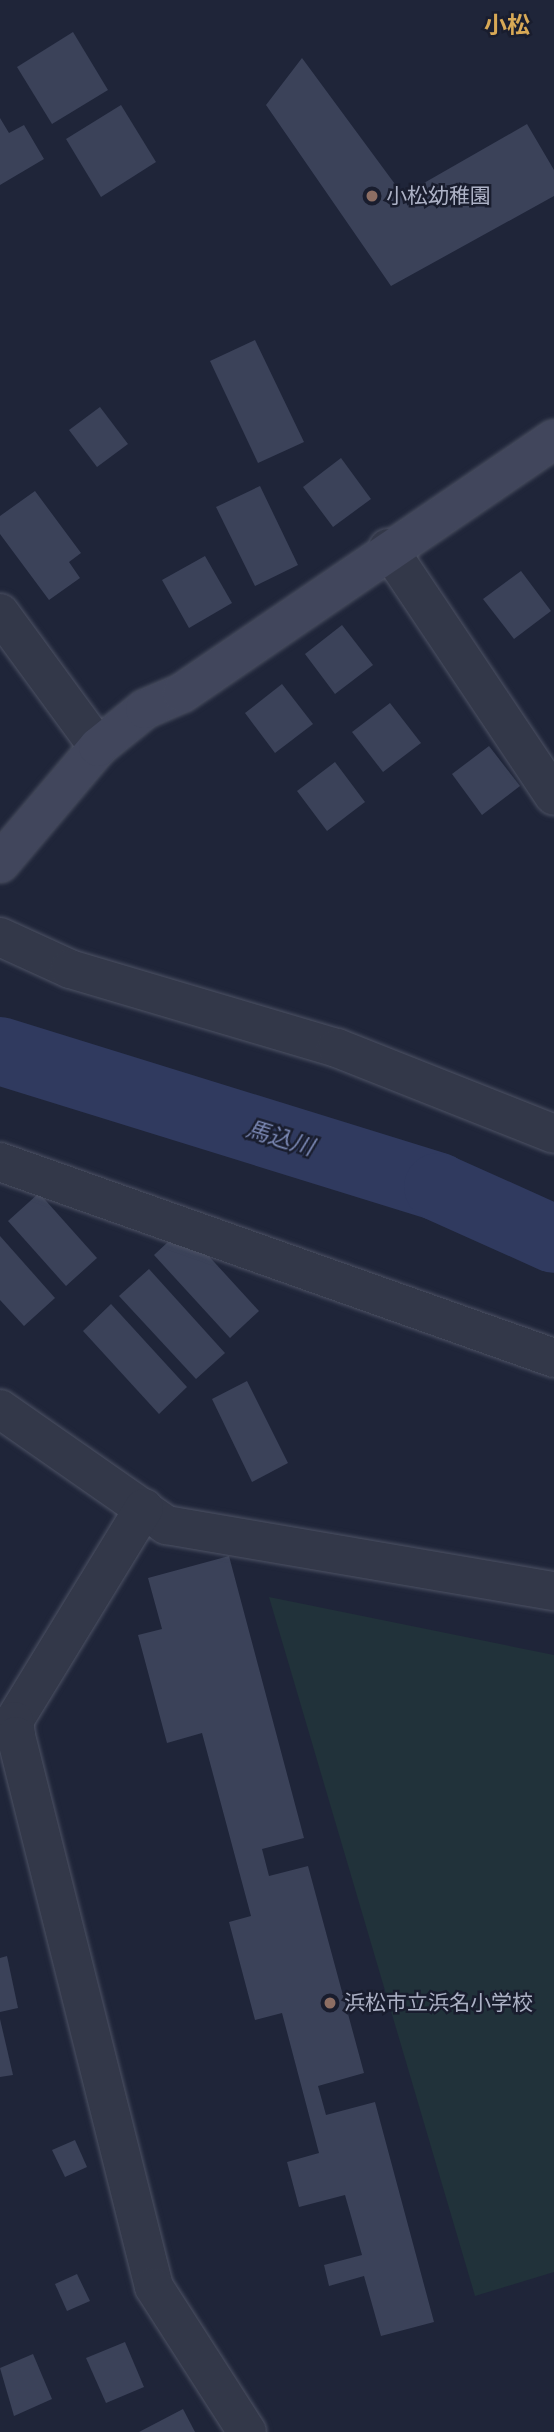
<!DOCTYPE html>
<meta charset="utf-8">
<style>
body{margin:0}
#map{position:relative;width:554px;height:2432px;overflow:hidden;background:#1f2539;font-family:Montserrat,"Noto Sans JP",sans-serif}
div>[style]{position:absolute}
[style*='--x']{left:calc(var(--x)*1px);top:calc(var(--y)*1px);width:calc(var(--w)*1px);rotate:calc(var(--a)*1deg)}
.green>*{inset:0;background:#21323a}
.river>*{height:68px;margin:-34px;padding:0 34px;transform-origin:34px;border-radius:34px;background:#303a5f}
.building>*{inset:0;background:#3b4259}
.roads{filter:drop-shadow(0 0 2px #4d5264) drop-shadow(0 0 2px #4d5264)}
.street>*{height:38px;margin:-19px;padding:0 19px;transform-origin:19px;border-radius:19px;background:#333849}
.secondary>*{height:38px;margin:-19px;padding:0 19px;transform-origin:19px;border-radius:19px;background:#41465c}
.dots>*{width:19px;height:19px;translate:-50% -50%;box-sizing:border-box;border:4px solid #191d2e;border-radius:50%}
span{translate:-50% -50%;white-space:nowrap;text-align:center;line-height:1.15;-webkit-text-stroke:5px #191d2e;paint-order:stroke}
.poi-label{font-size:21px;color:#adb2c6}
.left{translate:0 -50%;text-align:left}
.neighbourhood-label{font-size:23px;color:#d8a956;font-weight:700}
.water-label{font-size:23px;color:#7b88b4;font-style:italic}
</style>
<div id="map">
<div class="green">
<div style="clip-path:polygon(269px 1597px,554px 1655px,554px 2272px,475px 2296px)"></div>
</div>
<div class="river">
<div style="--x:0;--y:1051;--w:459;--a:17.2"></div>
<div style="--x:438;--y:1187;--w:127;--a:24.1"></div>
</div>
<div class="building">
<div style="clip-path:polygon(73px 32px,108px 90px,52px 124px,17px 67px)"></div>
<div style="clip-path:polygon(302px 58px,403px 195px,527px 124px,554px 170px,554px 196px,391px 286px,266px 105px)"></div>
<div style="clip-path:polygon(121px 105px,156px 162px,101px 197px,66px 139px)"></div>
<div style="clip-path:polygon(0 118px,9px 133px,24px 125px,44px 159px,0 185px)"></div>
<div style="clip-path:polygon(255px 340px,304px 442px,258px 463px,210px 361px)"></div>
<div style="clip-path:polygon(100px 407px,128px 444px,97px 467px,69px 430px)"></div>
<div style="clip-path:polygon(341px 458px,371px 499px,333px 527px,303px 487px)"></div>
<div style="clip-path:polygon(260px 486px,298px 565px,255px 586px,216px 507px)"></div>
<div style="clip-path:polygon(35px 491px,81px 553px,69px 562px,80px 578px,49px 600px,0 534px,0 516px)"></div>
<div style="clip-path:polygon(205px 556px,232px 603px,189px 628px,162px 580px)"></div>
<div style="clip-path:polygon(521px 571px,551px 611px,514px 639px,483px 599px)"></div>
<div style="clip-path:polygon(342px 625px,373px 665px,335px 694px,305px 654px)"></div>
<div style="clip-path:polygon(282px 684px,313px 724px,275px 753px,245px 713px)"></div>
<div style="clip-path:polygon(390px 703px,421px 743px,383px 772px,352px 732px)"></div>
<div style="clip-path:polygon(489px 746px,520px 786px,482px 815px,452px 774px)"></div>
<div style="clip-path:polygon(335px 762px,365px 802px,327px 831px,297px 791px)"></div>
<div style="clip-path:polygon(39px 1193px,97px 1258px,66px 1286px,8px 1221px)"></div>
<div style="clip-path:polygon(183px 1228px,259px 1311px,230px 1338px,154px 1255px)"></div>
<div style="clip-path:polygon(0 1236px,55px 1298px,24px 1326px,0 1300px)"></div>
<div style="clip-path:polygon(149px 1269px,225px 1353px,196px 1379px,119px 1296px)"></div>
<div style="clip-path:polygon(111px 1304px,187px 1387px,159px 1414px,83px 1331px)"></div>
<div style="clip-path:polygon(247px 1381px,288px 1463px,252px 1482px,212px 1399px)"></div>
<div style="clip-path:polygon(229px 1556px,304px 1838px,262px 1849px,269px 1876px,308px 1866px,364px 2073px,318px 2086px,326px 2115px,375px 2102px,434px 2322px,381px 2336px,364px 2276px,329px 2286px,324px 2265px,362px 2255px,345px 2195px,299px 2207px,287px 2162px,319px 2153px,282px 2013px,255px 2020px,229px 1922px,251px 1916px,202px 1733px,167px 1743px,138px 1635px,162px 1629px,148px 1578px)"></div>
<div style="clip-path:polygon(7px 1956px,18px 2008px,0 2012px,0 1958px)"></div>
<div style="clip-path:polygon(0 2019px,13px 2075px,0 2077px)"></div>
<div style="clip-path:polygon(75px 2140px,87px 2167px,65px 2177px,52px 2150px)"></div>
<div style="clip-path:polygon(77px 2274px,90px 2301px,67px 2311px,55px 2284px)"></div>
<div style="clip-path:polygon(125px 2342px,144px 2387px,106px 2403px,86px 2358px)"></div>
<div style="clip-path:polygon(33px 2354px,52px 2399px,14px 2416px,0 2368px)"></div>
<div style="clip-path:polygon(183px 2409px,195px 2432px,139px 2432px)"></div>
</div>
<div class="roads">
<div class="street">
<div style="--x:388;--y:548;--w:298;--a:56.2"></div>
<div style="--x:0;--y:613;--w:166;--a:53.8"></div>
<div style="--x:0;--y:937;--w:77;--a:24.6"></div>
<div style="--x:70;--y:969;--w:278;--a:16.5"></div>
<div style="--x:337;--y:1048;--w:233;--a:21.6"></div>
<div style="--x:0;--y:1162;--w:588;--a:19.48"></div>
<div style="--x:0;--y:1409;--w:203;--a:34.9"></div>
<div style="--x:166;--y:1525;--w:394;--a:9.7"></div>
<div style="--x:144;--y:1508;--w:250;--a:121.4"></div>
<div style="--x:14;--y:1721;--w:15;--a:82"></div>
<div style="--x:16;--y:1736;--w:568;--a:75.94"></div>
<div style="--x:154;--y:2287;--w:172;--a:57.3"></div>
</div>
<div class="secondary">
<div style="--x:0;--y:863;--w:152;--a:-49.8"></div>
<div style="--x:98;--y:747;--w:60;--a:-39"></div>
<div style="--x:145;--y:709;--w:40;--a:-23.4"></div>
<div style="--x:182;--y:693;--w:450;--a:-34.3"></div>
</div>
</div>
<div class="dots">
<div style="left:372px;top:196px;background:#8d6e63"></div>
<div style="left:330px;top:2003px;background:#8d6e63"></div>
</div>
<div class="poi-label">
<span class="left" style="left:386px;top:196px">小松幼稚園</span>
<span class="left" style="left:344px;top:2003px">浜松市立浜名小学校</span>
</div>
<div class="neighbourhood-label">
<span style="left:507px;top:25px">小松</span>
</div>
<div class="water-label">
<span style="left:280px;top:1138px;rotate:17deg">馬込川</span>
</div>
</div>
